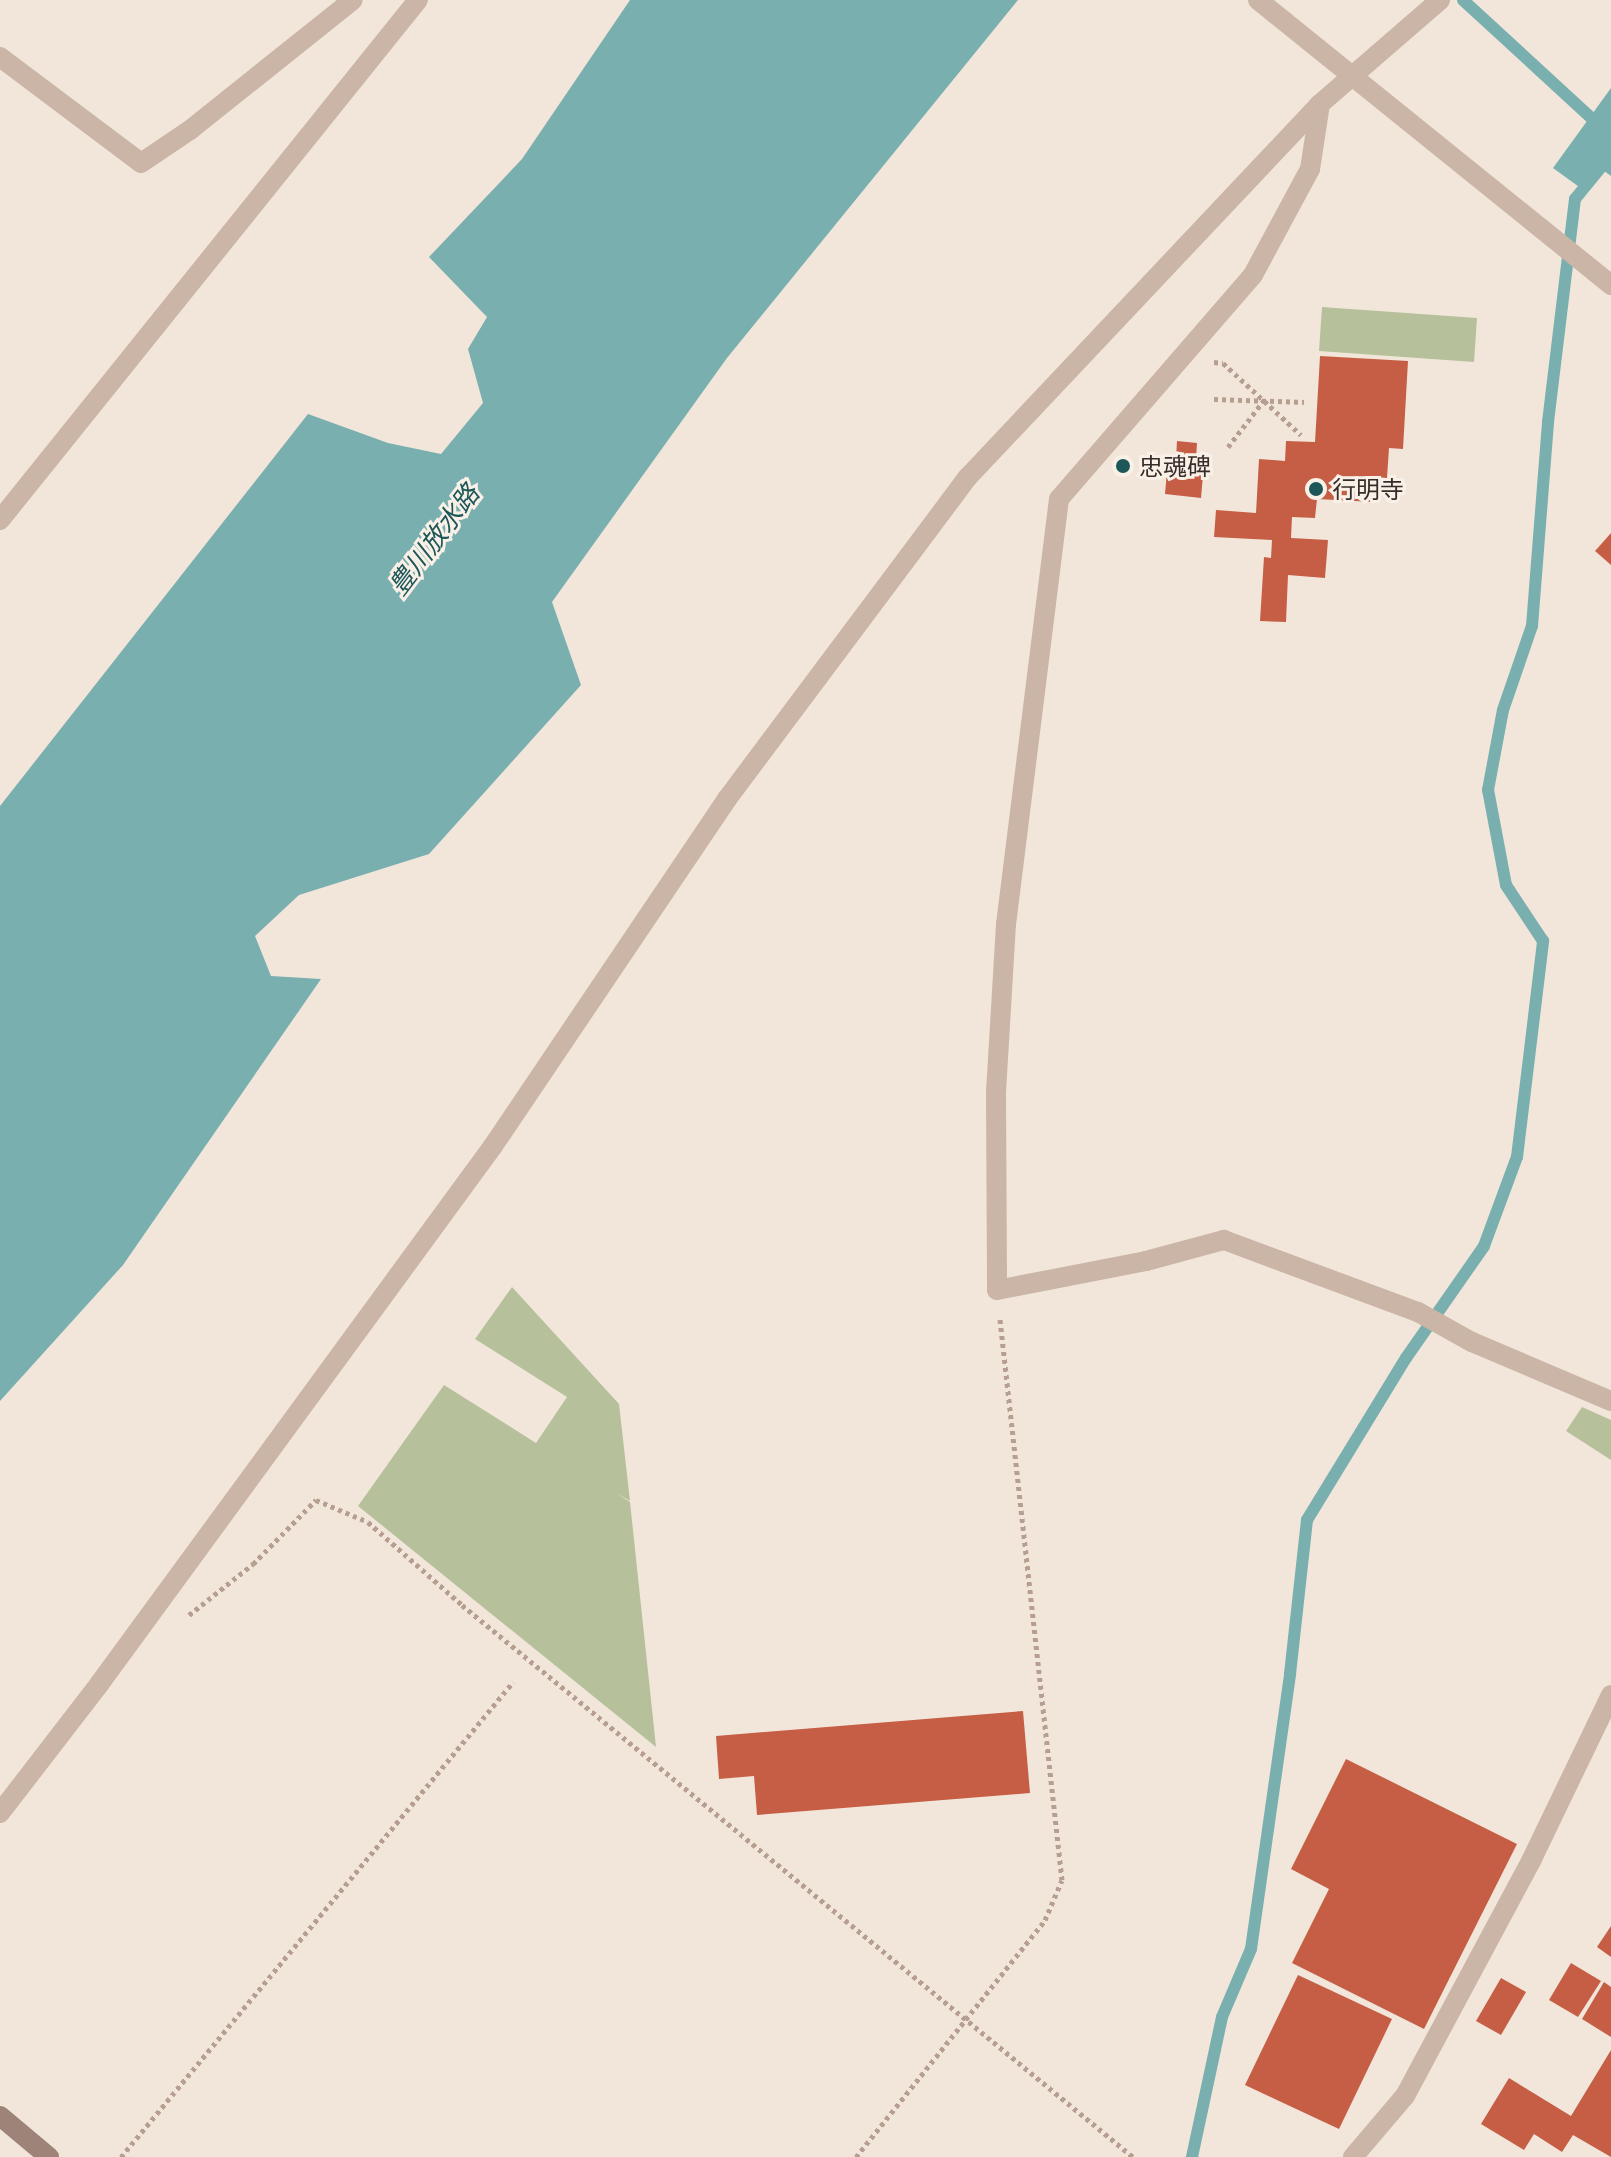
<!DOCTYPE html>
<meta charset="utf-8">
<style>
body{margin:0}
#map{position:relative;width:1611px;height:2157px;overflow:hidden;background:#f2e6db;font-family:"Open Sans","Noto Sans JP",sans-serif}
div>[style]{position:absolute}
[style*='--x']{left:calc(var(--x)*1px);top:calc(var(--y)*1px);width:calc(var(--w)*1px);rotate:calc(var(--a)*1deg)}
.green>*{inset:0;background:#b6c19b}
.water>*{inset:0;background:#7aafaf}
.stream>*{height:12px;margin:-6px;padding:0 6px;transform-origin:6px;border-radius:6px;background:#7aafaf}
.building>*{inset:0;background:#c65e45}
.path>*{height:5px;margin-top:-2.5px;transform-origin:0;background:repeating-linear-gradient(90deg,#b69f91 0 4px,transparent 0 8px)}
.service>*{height:20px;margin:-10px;padding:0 10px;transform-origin:10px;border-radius:10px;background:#cab5a7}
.minor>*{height:20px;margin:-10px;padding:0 10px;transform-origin:10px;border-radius:10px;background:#cab5a7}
.tertiary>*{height:20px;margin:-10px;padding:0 10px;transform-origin:10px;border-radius:10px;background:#cab5a7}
.secondary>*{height:20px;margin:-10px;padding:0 10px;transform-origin:10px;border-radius:10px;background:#9e8478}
.dots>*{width:22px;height:22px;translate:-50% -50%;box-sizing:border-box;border:4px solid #f9f0e8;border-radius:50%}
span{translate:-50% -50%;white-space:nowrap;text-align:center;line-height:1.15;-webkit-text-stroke:6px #f9f0e8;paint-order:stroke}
.poi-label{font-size:24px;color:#362c28}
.left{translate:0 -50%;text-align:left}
.water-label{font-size:26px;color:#1d5758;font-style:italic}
</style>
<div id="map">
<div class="green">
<div style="clip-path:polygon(1322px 307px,1477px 318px,1474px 362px,1319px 351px)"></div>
<div style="clip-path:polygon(512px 1287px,619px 1404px,630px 1501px,616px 1493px,630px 1502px,656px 1747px,358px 1506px,444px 1385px,536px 1443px,567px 1397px,475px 1339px)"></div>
<div style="clip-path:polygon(1582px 1407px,1611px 1420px,1611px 1460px,1566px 1431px)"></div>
</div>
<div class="water">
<div style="clip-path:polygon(630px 0,1018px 0,727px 358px,552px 602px,581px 685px,429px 854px,299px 895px,255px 936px,271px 976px,321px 979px,123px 1265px,0 1401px,0 806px,308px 414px,388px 443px,441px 454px,483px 403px,468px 349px,487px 317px,429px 257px,522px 159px)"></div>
<div style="clip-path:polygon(1611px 88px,1611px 176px,1600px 168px,1582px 189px,1553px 168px)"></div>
</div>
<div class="stream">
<div style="--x:1463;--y:0;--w:201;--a:42.6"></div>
<div style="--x:1192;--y:2157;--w:143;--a:-77.9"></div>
<div style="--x:1222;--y:2017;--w:74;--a:-66.9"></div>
<div style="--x:1251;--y:1949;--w:278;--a:-81.9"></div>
<div style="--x:1290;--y:1674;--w:155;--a:-83.7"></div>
<div style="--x:1307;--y:1520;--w:190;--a:-58.6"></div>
<div style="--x:1406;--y:1358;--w:136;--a:-55.1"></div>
<div style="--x:1484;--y:1246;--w:95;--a:-69.7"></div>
<div style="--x:1517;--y:1157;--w:218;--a:-83.1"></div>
<div style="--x:1543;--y:941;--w:67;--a:-123.5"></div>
<div style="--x:1506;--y:885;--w:97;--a:-100.7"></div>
<div style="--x:1488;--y:790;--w:81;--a:-79.4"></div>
<div style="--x:1503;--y:710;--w:89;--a:-71"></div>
<div style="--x:1532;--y:626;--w:205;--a:-85.5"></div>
<div style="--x:1548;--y:422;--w:225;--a:-83.1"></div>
<div style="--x:1575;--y:199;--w:57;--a:-50.7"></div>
</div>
<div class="building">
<div style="clip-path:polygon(1320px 356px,1408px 361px,1403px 449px,1389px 448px,1387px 478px,1375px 477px,1374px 502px,1317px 499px,1315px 518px,1292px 517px,1291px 538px,1328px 540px,1325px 578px,1288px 575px,1286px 622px,1260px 621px,1264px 557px,1271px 558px,1272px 540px,1214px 537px,1216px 510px,1256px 513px,1259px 459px,1285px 461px,1286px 441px,1315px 442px)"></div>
<div style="clip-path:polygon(1177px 441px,1197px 443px,1196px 460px,1176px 459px)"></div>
<div style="clip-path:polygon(1168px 460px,1204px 463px,1201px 498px,1165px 494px)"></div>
<div style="clip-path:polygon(1611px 533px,1611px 565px,1595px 551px)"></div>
<div style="clip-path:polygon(1023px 1711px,1030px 1793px,757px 1815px,754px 1776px,719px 1779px,716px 1736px)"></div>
<div style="clip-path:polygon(1346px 1759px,1517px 1844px,1424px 2029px,1292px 1963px,1329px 1889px,1291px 1869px)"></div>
<div style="clip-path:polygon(1611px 1926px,1611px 1957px,1597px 1947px)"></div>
<div style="clip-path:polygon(1571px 1963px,1601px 1981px,1578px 2017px,1549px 2000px)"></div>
<div style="clip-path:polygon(1298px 1975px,1392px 2019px,1339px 2129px,1245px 2085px)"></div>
<div style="clip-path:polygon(1501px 1978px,1526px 1992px,1501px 2035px,1476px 2021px)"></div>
<div style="clip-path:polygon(1604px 1982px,1611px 1987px,1611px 2037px,1582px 2019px)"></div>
<div style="clip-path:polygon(1611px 2050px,1611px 2157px,1573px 2135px,1562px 2152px,1534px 2134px,1524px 2150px,1481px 2124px,1509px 2078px,1571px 2116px)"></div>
</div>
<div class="path">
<div style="--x:1214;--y:362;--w:9;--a:6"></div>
<div style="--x:1223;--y:363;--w:106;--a:42.7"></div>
<div style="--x:1214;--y:399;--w:90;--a:1.9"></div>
<div style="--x:1228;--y:447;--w:59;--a:-52.5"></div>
<div style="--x:189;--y:1615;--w:82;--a:-38.6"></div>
<div style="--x:253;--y:1564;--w:90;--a:-45.5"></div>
<div style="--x:316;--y:1500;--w:56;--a:22.9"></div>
<div style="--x:368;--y:1522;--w:125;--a:41.4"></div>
<div style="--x:462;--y:1605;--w:869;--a:39.44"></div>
<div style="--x:121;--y:2157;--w:616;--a:-50.47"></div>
<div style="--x:856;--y:2157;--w:303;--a:-51.4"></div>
<div style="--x:1045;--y:1920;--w:43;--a:-67"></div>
<div style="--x:1062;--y:1880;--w:564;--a:-96.31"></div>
</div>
<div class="service">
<div style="--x:0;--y:57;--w:176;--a:36.9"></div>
<div style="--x:141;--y:163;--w:59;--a:-34"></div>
<div style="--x:190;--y:130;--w:208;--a:-38.6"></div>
</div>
<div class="minor">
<div style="--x:1320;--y:104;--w:66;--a:98.7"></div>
<div style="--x:1310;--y:169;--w:120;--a:118.3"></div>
<div style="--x:1253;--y:275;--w:296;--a:130.9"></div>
<div style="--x:1059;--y:499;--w:428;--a:97.1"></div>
<div style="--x:1006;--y:924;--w:167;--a:93.4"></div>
<div style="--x:996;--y:1091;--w:199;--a:89.7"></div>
<div style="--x:997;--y:1290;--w:152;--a:-11"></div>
<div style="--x:1146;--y:1261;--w:81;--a:-15.1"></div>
<div style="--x:1224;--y:1240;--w:207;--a:20.4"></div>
<div style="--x:1418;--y:1312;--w:62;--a:29.1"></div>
<div style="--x:1472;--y:1342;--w:151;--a:23"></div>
<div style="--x:0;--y:520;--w:667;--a:-51.21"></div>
<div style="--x:0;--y:1813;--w:164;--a:-52.4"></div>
<div style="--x:100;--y:1683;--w:665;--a:-53.8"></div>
<div style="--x:493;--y:1146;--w:419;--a:-56"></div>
<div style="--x:727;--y:799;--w:402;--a:-53.2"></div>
<div style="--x:968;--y:477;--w:513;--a:-46.66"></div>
<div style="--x:1320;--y:104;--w:159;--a:-40.9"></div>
<div style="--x:1353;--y:2157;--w:80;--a:-49.6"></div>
<div style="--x:1405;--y:2096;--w:269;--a:-61.8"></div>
<div style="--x:1532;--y:1859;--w:182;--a:-64.3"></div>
</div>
<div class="tertiary">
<div style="--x:1258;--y:0;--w:454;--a:38.9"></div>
</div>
<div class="secondary">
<div style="--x:0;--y:2116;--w:64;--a:39.9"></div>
</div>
<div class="dots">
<div style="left:1123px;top:466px;background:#1d5758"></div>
<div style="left:1316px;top:489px;background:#1d5758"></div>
</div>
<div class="poi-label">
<span class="left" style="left:1139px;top:466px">忠魂碑</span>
<span class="left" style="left:1332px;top:489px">行明寺</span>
</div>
<div class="water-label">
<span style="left:434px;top:540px;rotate:-53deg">豊川放水路</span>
</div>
</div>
